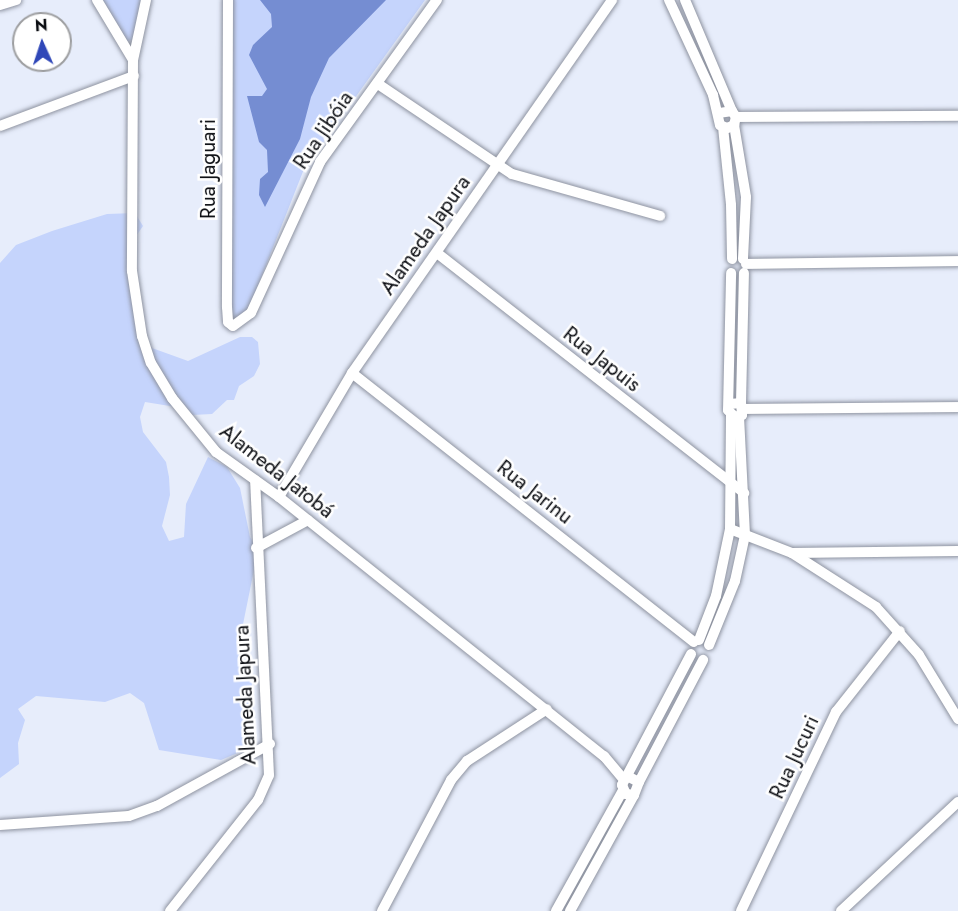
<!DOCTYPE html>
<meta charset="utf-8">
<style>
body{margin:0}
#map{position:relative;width:958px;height:911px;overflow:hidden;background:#e7edfb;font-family:Jost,sans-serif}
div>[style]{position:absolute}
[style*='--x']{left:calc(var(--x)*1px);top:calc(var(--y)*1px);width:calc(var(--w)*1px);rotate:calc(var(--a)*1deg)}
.green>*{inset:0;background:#c5d4fc}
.water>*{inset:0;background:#758dd2}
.roads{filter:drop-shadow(0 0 2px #8e93a0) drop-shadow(0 0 2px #8e93a0)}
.minor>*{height:10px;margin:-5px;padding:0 5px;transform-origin:5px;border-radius:5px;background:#fff}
span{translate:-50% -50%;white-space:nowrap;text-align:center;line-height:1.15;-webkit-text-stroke:5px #fff;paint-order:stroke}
.street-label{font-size:21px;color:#0a0c11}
.north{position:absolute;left:12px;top:12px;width:60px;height:60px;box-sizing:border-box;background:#fff;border:2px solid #9d9ea0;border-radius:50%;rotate:357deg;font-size:16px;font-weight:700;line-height:24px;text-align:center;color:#0a0c11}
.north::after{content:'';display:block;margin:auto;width:21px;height:27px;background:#2f47b8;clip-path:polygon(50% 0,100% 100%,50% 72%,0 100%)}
</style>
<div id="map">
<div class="green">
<div style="clip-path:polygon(102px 0,143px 0,135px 39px,125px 42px)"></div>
<div style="clip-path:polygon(231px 0,425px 0,304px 169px,246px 316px,236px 322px,231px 319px)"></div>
<div style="clip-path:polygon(135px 213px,143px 226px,130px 245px,141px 328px,152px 348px,188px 361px,240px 337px,252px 337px,258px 342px,260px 364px,254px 376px,239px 386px,234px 400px,227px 400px,212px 414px,192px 415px,176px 407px,145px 402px,140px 417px,143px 432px,166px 462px,169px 477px,170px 495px,162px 526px,169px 541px,184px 537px,186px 504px,208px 457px,227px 467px,240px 488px,250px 537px,258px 550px,240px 639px,241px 658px,251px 678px,254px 697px,252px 747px,221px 760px,159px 750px,144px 703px,130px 693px,105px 702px,36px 696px,18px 709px,25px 720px,18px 743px,19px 764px,0 778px,0 263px,16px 245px,52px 231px,107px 214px)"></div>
</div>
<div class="water">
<div style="clip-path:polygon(260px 0,386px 0,329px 58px,311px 97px,300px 139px,265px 207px,259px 195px,260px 179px,268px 172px,267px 150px,259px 142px,247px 96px,262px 96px,267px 89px,249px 55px,253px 45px,272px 27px,271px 14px)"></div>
</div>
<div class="roads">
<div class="minor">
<div style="--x:97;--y:0;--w:70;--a:59"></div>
<div style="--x:146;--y:0;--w:61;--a:102.2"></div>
<div style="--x:133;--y:60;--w:211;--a:90.3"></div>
<div style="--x:132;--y:271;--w:66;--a:81.3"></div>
<div style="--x:142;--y:336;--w:28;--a:72"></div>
<div style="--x:151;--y:363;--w:41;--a:59"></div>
<div style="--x:172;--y:398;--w:70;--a:50.8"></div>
<div style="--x:216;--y:452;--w:77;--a:35.5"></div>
<div style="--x:279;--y:497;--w:416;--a:38.6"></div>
<div style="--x:604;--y:756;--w:31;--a:50"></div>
<div style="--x:228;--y:0;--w:307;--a:90.2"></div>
<div style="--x:227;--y:307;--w:15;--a:86"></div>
<div style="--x:228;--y:322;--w:6;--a:39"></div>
<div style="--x:233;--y:326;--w:22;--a:-36"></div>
<div style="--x:251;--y:313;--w:166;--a:-65.4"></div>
<div style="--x:320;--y:162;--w:200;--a:-54.2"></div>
<div style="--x:669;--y:0;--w:105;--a:65.1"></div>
<div style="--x:713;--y:95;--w:31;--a:77"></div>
<div style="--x:720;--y:125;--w:8;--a:23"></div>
<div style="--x:727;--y:128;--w:8;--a:-23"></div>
<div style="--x:734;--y:125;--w:8;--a:-76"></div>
<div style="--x:736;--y:117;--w:7;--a:-124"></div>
<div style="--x:732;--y:111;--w:12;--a:171"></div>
<div style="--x:685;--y:0;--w:121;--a:67.1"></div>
<div style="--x:0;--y:5;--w:17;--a:-17"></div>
<div style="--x:378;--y:84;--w:161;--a:33.9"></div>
<div style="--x:512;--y:174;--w:154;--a:15.8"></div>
<div style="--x:736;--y:117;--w:222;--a:-0.3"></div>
<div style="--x:734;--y:125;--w:73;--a:80.5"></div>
<div style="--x:746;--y:197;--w:62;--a:92.8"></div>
<div style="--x:0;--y:126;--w:143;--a:-20.5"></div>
<div style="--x:723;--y:127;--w:78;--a:84.1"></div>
<div style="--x:731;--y:205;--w:54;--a:88.9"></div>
<div style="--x:437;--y:253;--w:390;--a:38"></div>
<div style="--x:746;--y:264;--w:212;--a:-0.8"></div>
<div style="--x:352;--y:373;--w:435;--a:38.2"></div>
<div style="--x:741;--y:403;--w:130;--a:-88.7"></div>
<div style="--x:730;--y:404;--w:11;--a:-5"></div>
<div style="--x:741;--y:403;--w:12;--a:85"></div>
<div style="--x:742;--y:415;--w:7;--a:164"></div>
<div style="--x:735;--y:417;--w:10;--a:-135"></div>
<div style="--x:728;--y:410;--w:137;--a:-88.7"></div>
<div style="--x:744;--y:409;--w:214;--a:-0.5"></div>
<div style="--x:279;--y:497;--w:144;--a:-59.5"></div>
<div style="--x:352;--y:373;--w:455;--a:-55.1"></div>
<div style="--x:730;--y:529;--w:66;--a:21.2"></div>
<div style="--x:792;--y:553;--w:100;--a:32.7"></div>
<div style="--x:876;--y:607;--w:64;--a:48.1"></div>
<div style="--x:919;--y:655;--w:75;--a:58.6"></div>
<div style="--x:256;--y:548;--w:59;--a:-28.3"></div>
<div style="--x:792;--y:553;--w:166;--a:-0.7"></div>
<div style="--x:699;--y:640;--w:47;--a:-68.9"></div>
<div style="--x:716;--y:596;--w:68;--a:-78.2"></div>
<div style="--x:730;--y:529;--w:114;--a:-89.5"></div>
<div style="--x:709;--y:645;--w:69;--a:-67.9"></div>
<div style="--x:735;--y:581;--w:47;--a:-77.7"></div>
<div style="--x:745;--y:535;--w:118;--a:-92.9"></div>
<div style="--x:629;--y:777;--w:11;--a:27"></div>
<div style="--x:639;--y:782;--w:14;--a:111"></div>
<div style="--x:634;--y:795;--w:8;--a:-173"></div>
<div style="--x:626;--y:794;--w:10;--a:-114"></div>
<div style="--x:622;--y:785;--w:148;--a:-62.2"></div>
<div style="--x:639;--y:782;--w:138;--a:-62.3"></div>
<div style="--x:0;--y:825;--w:129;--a:-4"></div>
<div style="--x:129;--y:816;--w:30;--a:-20"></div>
<div style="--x:157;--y:806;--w:129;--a:-28.8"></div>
<div style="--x:170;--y:911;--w:142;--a:-51.6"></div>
<div style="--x:258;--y:800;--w:27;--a:-66"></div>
<div style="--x:269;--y:775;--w:295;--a:-92.7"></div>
<div style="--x:382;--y:911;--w:148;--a:-62.2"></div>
<div style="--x:451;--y:780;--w:25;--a:-50"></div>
<div style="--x:467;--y:761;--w:95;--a:-33"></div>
<div style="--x:556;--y:911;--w:138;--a:-61"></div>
<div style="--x:570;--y:911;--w:132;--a:-61.1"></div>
<div style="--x:741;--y:911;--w:221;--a:-64.5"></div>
<div style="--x:836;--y:712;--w:103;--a:-51.7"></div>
<div style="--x:841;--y:911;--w:160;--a:-43"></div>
</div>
</div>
<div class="street-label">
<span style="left:323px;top:130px;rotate:-56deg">Rua Jibóia</span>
<span style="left:208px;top:169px;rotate:-90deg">Rua Jaguari</span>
<span style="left:425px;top:235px;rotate:-55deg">Alameda Japura</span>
<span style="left:602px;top:359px;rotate:38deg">Rua Japuis</span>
<span style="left:277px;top:471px;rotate:38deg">Alameda Jatobá</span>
<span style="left:535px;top:492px;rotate:38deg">Rua Jarinu</span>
<span style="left:245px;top:695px;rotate:-93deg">Alameda Japura</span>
<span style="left:794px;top:757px;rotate:-65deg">Rua Jucuri</span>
</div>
<div class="north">N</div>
</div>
